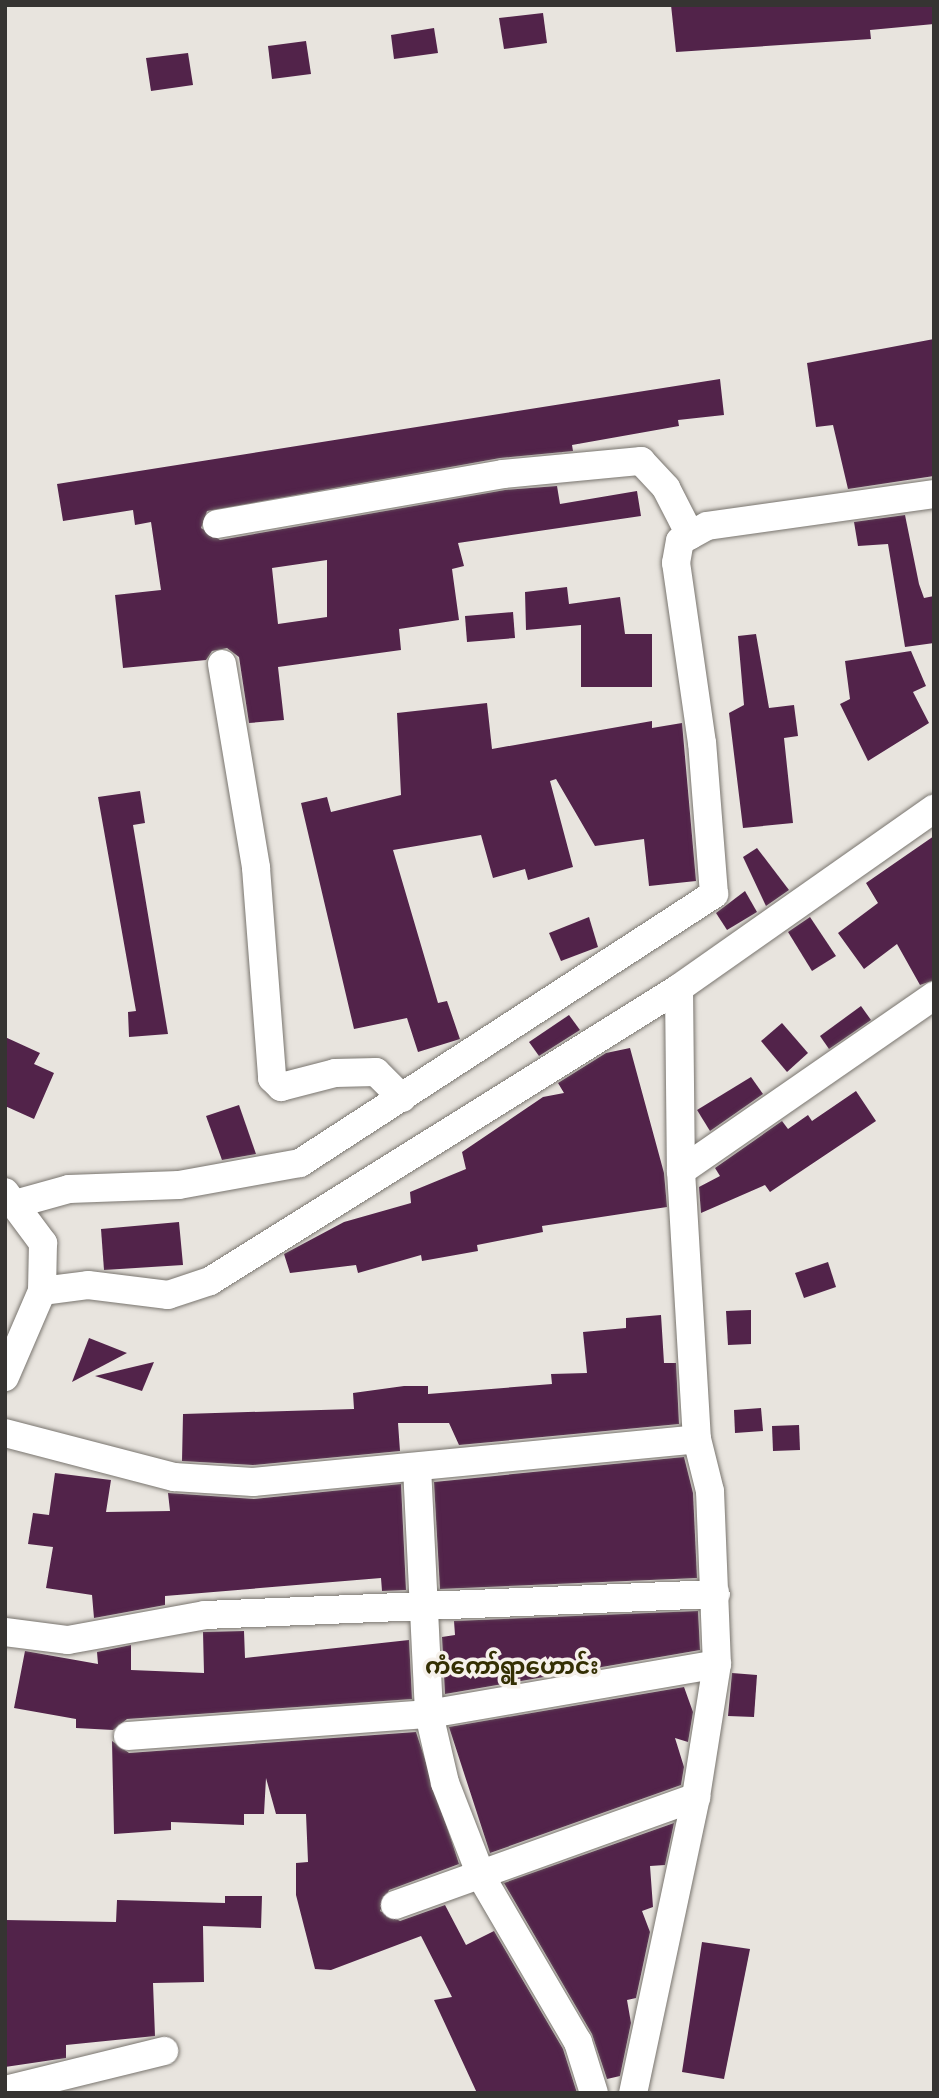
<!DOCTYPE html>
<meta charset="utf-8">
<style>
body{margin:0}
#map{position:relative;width:939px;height:2098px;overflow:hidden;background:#e8e4de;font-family:"Space Grotesk","Noto Sans Myanmar",sans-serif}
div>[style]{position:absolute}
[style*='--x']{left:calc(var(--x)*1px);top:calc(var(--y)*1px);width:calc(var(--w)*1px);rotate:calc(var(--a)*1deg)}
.building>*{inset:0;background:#52234a}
.roads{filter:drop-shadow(0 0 2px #79756f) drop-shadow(0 0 2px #79756f)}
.street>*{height:28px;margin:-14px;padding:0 14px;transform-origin:14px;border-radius:14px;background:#fff}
span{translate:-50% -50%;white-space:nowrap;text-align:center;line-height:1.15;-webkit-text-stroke:7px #f6f1eb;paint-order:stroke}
.quarter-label{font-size:23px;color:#342f03;font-weight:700}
.frame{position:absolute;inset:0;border:7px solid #363432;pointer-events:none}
</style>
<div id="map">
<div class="building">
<div style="clip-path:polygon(671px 5px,934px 5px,934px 24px,870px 30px,871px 39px,676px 52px)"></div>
<div style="clip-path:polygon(543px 13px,547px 43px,504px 49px,499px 18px)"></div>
<div style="clip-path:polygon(434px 28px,438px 53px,394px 59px,391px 35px)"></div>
<div style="clip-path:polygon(306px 41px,311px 74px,272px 79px,268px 46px)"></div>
<div style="clip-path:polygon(188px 53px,193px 85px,151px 91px,146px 58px)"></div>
<div style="clip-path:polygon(934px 339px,934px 476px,848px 489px,833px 425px,816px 427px,807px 363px)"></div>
<div style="clip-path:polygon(evenodd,720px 379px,724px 415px,678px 420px,679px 426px,572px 445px,573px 451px,500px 458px,207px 511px,201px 528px,220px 540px,505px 490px,557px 486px,560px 504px,637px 491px,641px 516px,458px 543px,464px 566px,452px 569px,459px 620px,399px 629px,401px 650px,278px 667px,284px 720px,249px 723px,239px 657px,227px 648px,212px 651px,206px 660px,123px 668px,115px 595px,161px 590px,151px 522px,135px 525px,133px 510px,63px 521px,57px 484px,720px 379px,327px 560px,327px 617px,278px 624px,272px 568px,327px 560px)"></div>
<div style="clip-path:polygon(905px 515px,919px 584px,924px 598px,934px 596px,934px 643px,905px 647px,888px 544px,858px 546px,854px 522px)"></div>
<div style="clip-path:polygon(567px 587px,569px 604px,620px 597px,625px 634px,652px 634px,652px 687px,581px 687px,581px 625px,526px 630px,525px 592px)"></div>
<div style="clip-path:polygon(513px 612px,515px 638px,467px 642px,465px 616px)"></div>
<div style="clip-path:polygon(756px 634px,769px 708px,794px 705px,798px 736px,784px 738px,793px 823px,743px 828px,729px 713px,744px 705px,738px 636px)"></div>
<div style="clip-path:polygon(911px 651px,926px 686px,913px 692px,929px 723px,868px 761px,840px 704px,850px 699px,845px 661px)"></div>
<div style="clip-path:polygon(487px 703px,492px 749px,652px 721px,652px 728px,682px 723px,696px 881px,649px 886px,644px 839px,595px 846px,556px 779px,550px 781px,573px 867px,528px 880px,525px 869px,493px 878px,481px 835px,393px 850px,438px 1003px,447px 1001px,460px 1039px,418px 1052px,407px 1018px,354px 1029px,301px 803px,327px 797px,331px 812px,401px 795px,397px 713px)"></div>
<div style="clip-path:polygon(140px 791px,145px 823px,133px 825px,168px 1034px,129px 1037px,128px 1012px,136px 1011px,98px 797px)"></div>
<div style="clip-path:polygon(934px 836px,934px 980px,920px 985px,897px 944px,864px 969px,838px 933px,878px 903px,866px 883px)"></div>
<div style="clip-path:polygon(757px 848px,789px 890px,766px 906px,743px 857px)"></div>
<div style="clip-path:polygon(745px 891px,757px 912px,727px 930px,716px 913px)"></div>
<div style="clip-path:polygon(589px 917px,598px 947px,561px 961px,549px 933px)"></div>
<div style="clip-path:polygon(810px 917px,836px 956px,812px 971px,788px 932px)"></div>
<div style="clip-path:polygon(861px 1006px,871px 1020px,829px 1049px,820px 1036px)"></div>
<div style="clip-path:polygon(569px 1015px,580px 1030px,539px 1056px,529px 1042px)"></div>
<div style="clip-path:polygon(782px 1023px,808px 1053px,787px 1072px,761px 1041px)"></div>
<div style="clip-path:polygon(5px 1037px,40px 1053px,34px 1064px,54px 1073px,34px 1119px,5px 1106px)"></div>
<div style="clip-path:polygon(630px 1048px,664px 1173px,667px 1207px,542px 1226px,543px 1232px,477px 1245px,478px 1251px,422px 1261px,421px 1255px,358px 1273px,356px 1265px,290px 1273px,284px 1254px,344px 1222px,411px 1203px,410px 1192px,466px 1169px,462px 1152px,543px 1097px,564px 1093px,558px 1083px,606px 1053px)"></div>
<div style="clip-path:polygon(751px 1077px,763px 1094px,710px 1131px,697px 1110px)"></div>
<div style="clip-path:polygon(856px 1091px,876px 1121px,770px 1192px,765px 1185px,701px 1213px,699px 1187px,720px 1176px,715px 1168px,782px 1121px,788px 1129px,808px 1115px,812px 1121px)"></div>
<div style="clip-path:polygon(239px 1105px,256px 1154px,222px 1160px,206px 1116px)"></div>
<div style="clip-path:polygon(179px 1222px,183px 1265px,104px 1270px,101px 1229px)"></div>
<div style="clip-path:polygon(828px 1262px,836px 1287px,804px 1298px,795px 1273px)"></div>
<div style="clip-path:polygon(751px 1310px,751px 1344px,728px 1345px,726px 1311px)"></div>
<div style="clip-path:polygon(661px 1315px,664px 1363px,676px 1363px,679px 1424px,459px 1445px,449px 1423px,398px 1423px,400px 1451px,253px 1465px,182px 1461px,183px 1414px,354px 1409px,353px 1393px,404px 1386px,428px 1386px,428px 1394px,552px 1384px,551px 1374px,587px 1373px,583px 1332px,626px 1328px,626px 1318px)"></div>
<div style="clip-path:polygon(89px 1338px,127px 1353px,72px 1382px)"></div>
<div style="clip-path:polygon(154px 1362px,142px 1391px,95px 1376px)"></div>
<div style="clip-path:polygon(761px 1408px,763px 1431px,735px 1433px,734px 1410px)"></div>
<div style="clip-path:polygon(799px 1425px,800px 1450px,773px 1451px,772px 1426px)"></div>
<div style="clip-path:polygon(684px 1457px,693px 1493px,697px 1578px,440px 1589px,434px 1482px)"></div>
<div style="clip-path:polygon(55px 1473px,111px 1480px,106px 1512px,170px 1511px,168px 1493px,254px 1499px,401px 1484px,406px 1590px,382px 1591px,381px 1578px,165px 1596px,165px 1605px,94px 1618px,92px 1595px,46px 1588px,53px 1547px,28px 1544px,33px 1513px,49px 1515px)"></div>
<div style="clip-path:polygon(698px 1611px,700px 1650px,445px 1694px,442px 1637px,455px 1635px,454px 1621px)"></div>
<div style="clip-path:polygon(244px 1631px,245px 1658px,409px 1640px,412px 1699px,127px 1719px,113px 1730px,76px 1728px,76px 1719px,14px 1708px,25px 1651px,98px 1664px,97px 1652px,131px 1645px,131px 1670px,204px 1673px,203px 1632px)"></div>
<div style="clip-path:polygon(732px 1673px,757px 1675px,754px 1717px,728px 1716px)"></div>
<div style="clip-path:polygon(684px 1687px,693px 1712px,688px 1742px,675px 1738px,684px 1767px,681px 1785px,490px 1853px,449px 1727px)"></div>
<div style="clip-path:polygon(416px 1732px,459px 1864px,389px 1890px,380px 1911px,400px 1921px,445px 1905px,466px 1945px,494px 1931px,563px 2049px,577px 2093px,477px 2093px,434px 2000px,452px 1997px,421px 1936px,331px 1970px,315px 1969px,296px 1895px,296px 1863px,308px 1862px,306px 1814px,276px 1814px,266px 1778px,264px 1814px,244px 1814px,244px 1825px,171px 1822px,171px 1830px,114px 1834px,112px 1741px,129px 1753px)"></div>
<div style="clip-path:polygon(674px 1823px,665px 1865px,650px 1866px,653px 1907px,642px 1911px,650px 1932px,636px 1998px,627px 2000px,631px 2023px,620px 2076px,607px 2079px,592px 2034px,504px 1883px)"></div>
<div style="clip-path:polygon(225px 1896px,262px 1896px,261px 1928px,203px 1926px,204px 1982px,153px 1983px,155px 2036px,66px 2045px,66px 2058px,5px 2067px,5px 1920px,116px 1922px,117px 1900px,225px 1903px)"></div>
<div style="clip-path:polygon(702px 1942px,750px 1949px,724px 2079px,682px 2072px)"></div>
</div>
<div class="roads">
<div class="street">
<div style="--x:217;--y:524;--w:290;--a:-9.9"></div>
<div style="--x:503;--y:474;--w:139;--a:-5.4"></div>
<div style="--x:641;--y:461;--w:37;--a:47"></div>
<div style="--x:666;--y:488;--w:53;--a:62.9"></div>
<div style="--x:222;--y:664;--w:207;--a:80.5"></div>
<div style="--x:256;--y:868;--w:211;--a:85.6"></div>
<div style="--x:272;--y:1078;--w:13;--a:45"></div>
<div style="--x:281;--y:1087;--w:56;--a:-14.5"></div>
<div style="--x:335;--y:1073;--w:41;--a:-1.4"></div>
<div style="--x:376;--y:1072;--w:37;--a:45"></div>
<div style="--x:679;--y:988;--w:183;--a:89.4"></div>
<div style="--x:681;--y:1171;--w:268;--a:86.6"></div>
<div style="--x:697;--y:1439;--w:54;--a:76"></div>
<div style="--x:710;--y:1491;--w:173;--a:87.7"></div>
<div style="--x:681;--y:1171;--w:308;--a:-34.7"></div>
<div style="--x:5;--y:1192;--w:64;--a:53.3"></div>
<div style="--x:43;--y:1243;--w:48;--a:91.2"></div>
<div style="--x:42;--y:1291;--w:94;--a:113.3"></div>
<div style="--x:15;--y:1204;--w:56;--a:-15.5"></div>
<div style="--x:69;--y:1189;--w:110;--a:-2.1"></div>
<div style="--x:179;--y:1185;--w:123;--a:-10.3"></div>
<div style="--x:300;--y:1163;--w:494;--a:-33"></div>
<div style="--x:714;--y:894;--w:151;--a:-94.5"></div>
<div style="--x:702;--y:743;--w:182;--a:-98.2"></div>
<div style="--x:676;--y:563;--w:22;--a:-80"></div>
<div style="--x:680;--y:541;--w:31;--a:-29"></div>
<div style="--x:707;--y:526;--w:229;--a:-8"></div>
<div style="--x:42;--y:1291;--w:46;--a:-7.4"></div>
<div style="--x:88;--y:1285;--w:81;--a:7.1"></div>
<div style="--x:168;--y:1295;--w:44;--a:-18.4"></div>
<div style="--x:210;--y:1281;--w:553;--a:-31.99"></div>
<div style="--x:679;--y:988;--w:312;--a:-35.1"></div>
<div style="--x:5;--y:1433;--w:175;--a:14.6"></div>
<div style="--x:174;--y:1477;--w:79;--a:3.6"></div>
<div style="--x:253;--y:1482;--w:446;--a:-5.5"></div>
<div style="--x:417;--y:1467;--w:247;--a:87.2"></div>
<div style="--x:429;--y:1714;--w:71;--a:76.9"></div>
<div style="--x:445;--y:1783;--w:102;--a:68.7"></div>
<div style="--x:482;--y:1878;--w:190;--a:59.7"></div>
<div style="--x:578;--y:2042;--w:53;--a:72.6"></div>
<div style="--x:5;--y:1632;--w:64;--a:7.2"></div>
<div style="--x:68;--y:1640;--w:139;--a:-10.3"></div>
<div style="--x:205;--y:1615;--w:511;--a:-2.35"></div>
<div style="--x:128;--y:1736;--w:302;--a:-4.2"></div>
<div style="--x:429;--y:1714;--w:292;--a:-9.8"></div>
<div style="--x:717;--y:1664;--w:135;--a:99"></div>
<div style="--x:696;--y:1797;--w:303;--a:102"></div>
<div style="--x:395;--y:1905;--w:320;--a:-19.7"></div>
<div style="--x:5;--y:2090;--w:164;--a:-13.8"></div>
</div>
</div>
<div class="quarter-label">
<span style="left:512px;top:1666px">ကံကော်ရွာဟောင်း</span>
</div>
<div class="frame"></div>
</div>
